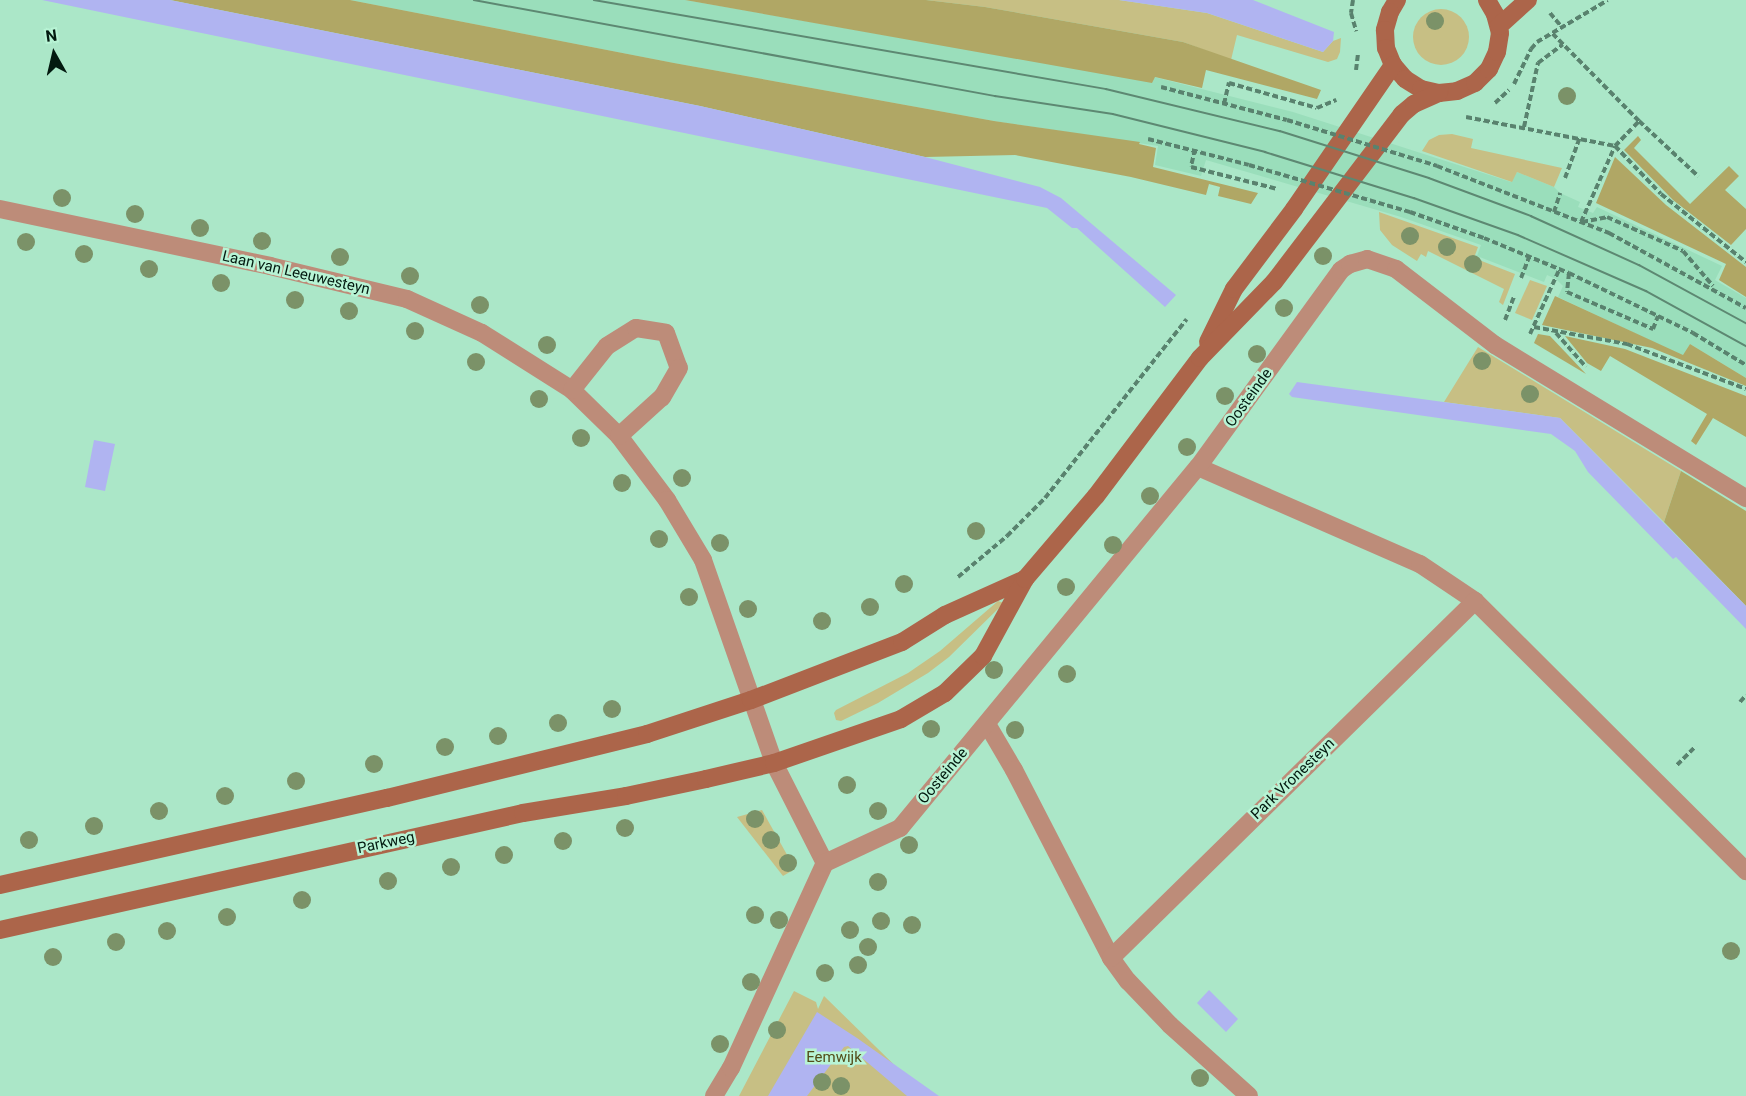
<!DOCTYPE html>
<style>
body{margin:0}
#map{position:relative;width:1746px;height:1096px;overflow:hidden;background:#abe7c8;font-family:Roboto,sans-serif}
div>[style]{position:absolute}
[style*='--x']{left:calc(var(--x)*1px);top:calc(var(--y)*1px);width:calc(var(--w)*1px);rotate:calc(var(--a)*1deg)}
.built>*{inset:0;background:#9adebb}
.green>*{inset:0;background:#c7bf84}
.round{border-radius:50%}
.forest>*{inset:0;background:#b0a765}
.water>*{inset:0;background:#b0b4f1}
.path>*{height:4px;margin-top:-2px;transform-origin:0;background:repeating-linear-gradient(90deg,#59826e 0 6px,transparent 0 9px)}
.street>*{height:18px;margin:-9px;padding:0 9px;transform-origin:9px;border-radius:9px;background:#bd8c79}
.secondary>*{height:18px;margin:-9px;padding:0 9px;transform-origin:9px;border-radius:9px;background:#ac654a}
.tram>*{height:1.5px;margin:-0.75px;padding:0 0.75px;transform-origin:0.75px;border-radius:0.75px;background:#5d8872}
.path-bridge>*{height:4px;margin-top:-2px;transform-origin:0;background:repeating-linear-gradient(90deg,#59826e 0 6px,transparent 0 9px)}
.trees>*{width:18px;height:18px;margin:-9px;border-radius:50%;background:#7b9268}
span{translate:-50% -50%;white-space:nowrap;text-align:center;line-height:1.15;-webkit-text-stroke:5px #b8f4d5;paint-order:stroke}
.street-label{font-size:15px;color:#031a10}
.park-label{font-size:15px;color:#534c19}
.north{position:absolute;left:24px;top:24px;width:60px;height:60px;-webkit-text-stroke:4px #b8f4d5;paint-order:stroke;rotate:352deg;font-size:16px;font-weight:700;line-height:24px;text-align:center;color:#031a10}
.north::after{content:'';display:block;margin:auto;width:21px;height:27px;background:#031a10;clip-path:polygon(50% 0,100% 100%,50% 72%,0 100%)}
</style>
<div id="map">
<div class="built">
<div style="clip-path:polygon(350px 0,685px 0,1152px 82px,1154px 77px,1293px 112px,1511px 182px,1517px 172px,1554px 187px,1560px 193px,1580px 202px,1578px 207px,1593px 213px,1597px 207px,1722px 266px,1715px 280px,1746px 298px,1746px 378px,1690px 344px,1683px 356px,1558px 297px,1563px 286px,1556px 279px,1547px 275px,1544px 282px,1477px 256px,1481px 245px,1401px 217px,1206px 160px,1201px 176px,1155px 165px,1158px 146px,994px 121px,674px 63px)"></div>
</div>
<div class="green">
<div style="clip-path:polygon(926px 0,1119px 0,1207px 13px,1323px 52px,1333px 41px,1341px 38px,1340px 52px,1337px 59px,1328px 62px,1237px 35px,1231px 60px,1183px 42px,985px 7px)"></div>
<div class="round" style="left:1413px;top:9px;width:56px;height:56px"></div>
<div style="clip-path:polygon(1452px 134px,1473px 139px,1471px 148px,1562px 168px,1554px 187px,1517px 172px,1512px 182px,1422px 151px,1429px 140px,1439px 135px)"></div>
<div style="clip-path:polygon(1379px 212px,1478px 247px,1474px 258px,1515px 274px,1503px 305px,1499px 302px,1504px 289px,1428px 251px,1426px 257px,1421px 254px,1417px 261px,1392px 245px,1380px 230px)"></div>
<div style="clip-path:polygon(1530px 280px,1547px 286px,1532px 320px,1515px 313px)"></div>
<div style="clip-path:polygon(1478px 347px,1681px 471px,1664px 522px,1560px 418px,1444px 402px)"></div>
<div style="clip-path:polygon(998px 601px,1004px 603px,949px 657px,928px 673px,878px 703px,841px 721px,836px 720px,834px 713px,836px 710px,908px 673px,940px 651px)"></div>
<div style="clip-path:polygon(762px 810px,795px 869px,783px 876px,737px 817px)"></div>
<div style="clip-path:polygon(794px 991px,816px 1002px,818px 1009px,824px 996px,926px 1096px,739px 1096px)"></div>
</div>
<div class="forest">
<div style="clip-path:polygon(170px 0,350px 0,674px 63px,994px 121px,1140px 142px,1139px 144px,1156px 148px,1153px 167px,1258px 193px,1251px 204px,1218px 196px,1220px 187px,1209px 184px,1206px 195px,1131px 177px,1015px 155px,925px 157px,700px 106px)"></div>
<div style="clip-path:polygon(685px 0,926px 0,985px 7px,1183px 42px,1321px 90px,1317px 99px,1206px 70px,1202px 88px,1155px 77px,1152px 83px)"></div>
<div style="clip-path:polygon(1638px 136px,1641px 140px,1634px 148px,1690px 204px,1729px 166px,1739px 176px,1725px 190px,1746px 209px,1746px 229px,1731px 245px,1673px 200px,1624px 150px)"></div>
<div style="clip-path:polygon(1615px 157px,1666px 205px,1746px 267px,1746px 297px,1719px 280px,1726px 264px,1596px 203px)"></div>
<div style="clip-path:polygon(1555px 296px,1683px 355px,1690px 344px,1746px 378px,1746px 386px,1652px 348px,1542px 325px)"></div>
<div style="clip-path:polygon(1538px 334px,1550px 336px,1586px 374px,1534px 343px)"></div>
<div style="clip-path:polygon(1565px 336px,1625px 349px,1746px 396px,1746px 437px,1713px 418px,1696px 445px,1691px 441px,1707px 414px,1610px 356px,1601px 371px,1587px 363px)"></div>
<div style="clip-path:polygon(1681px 471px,1746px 511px,1746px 606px,1664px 522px)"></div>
</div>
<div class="water">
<div style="clip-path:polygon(42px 0,170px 0,700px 106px,925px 157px,1040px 187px,1061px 198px,1176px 295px,1165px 307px,1077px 228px,1072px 228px,1047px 208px)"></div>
<div style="clip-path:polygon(1119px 0,1253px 0,1334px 32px,1333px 41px,1323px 52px,1207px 13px)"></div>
<div style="clip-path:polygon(1297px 382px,1560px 418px,1746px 606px,1746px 629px,1676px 557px,1673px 559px,1588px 472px,1575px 451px,1551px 434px,1292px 397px,1289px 394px)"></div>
<div style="clip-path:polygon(94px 440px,115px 444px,105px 491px,85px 487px)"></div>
<div style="clip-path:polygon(1209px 990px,1238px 1019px,1226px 1032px,1197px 1003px)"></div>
<div style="clip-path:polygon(817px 1012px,857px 1038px,939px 1096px,907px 1096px,848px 1046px,844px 1047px,807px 1096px,768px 1096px)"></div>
</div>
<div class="path">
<div style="--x:1353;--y:0;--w:13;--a:99"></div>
<div style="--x:1351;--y:13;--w:19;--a:74"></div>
<div style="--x:1550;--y:13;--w:17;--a:50"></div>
<div style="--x:1356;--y:70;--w:16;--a:-83"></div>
<div style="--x:1514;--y:84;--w:39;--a:-64"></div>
<div style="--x:1531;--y:49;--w:9;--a:-49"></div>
<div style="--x:1537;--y:42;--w:82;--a:-30.6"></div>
<div style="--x:1161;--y:87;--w:130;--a:14.7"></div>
<div style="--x:1495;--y:103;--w:19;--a:-43"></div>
<div style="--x:1224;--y:104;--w:22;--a:-77"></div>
<div style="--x:1229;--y:83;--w:91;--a:15.9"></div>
<div style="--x:1317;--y:108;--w:21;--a:-23"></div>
<div style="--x:1466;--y:117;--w:152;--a:11"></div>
<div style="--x:1615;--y:146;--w:35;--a:-46"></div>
<div style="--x:1639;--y:121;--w:125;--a:-134.7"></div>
<div style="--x:1639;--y:121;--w:81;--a:43"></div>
<div style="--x:1524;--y:127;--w:66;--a:-77.7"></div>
<div style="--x:1538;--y:63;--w:31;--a:-37"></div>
<div style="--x:1148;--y:139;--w:104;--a:14.4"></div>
<div style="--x:1195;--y:149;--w:18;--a:103"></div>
<div style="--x:1191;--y:167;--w:89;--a:14.3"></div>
<div style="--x:1437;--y:166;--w:185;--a:21.3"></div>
<div style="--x:1609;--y:233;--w:156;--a:28.7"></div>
<div style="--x:1565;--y:178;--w:44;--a:-69.9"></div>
<div style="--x:1410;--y:212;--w:78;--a:19.4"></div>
<div style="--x:1484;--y:238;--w:92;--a:22.4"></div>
<div style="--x:1569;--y:273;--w:138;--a:25.8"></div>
<div style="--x:1693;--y:333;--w:62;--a:31.1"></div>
<div style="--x:1554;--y:212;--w:20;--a:-72"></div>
<div style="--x:1581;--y:222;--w:83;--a:-65.9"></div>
<div style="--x:1615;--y:146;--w:66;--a:46.2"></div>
<div style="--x:1661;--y:194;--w:109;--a:38.7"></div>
<div style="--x:1582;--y:222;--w:25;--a:-11"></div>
<div style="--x:1607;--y:217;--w:83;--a:24.1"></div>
<div style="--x:1683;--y:251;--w:46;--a:49.4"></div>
<div style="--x:1569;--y:273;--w:19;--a:96"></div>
<div style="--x:1567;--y:292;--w:94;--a:23.3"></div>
<div style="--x:1653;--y:329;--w:14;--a:-69"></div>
<div style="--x:1521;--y:278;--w:22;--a:-69"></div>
<div style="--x:1505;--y:320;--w:26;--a:-69"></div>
<div style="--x:1534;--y:327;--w:95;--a:10.4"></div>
<div style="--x:1627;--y:344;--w:127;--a:20.7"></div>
<div style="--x:1556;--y:333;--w:45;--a:48.6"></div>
<div style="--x:1530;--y:334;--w:70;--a:-65.6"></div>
<div style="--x:958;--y:577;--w:64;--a:-39.9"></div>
<div style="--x:1007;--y:536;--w:54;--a:-45"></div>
<div style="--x:1045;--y:498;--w:228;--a:-51.6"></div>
<div style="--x:1740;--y:702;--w:9;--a:-49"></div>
<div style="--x:1677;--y:765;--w:27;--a:-45"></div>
</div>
<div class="street">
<div style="--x:0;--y:209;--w:276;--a:11.9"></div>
<div style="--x:270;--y:266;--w:141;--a:13.5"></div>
<div style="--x:407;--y:299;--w:82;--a:24.4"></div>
<div style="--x:482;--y:333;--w:107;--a:32.3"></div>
<div style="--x:572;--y:390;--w:66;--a:44.4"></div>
<div style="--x:619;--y:436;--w:80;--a:53.1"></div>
<div style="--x:667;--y:500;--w:70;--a:59"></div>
<div style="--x:703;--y:560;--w:215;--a:70.7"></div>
<div style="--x:774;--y:763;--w:112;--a:63"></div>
<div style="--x:572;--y:390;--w:56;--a:-51.5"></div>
<div style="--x:607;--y:346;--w:34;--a:-32"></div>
<div style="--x:636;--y:328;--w:30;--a:9"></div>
<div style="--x:666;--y:333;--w:37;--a:70"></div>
<div style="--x:679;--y:368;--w:34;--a:120"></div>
<div style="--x:662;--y:397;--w:58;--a:137.8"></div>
<div style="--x:1198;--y:467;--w:242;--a:23.6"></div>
<div style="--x:1420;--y:564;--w:66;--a:33.9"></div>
<div style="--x:1475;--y:601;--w:383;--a:44.9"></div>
<div style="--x:987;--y:724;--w:53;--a:59.6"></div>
<div style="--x:1014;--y:770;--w:212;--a:62.7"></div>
<div style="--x:1111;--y:958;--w:29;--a:54"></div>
<div style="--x:1128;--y:981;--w:61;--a:46.3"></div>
<div style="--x:1170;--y:1025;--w:106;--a:41.9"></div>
<div style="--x:1111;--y:958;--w:510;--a:-44.44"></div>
<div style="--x:714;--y:1096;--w:33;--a:-59"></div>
<div style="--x:731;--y:1068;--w:226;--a:-65.4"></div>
<div style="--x:825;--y:863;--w:83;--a:-25"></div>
<div style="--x:900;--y:828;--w:468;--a:-50.5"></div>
<div style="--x:1198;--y:467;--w:243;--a:-54"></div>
<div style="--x:1341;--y:270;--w:11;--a:-34"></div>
<div style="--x:1350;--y:264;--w:18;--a:-16"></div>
<div style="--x:1367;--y:259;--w:31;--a:19"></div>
<div style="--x:1396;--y:269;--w:125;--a:37.5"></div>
<div style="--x:1495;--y:345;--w:294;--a:31.4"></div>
</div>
<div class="secondary">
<div style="--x:1397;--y:0;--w:14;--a:120"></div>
<div style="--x:1390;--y:12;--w:19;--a:106"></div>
<div style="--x:1385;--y:30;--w:18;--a:87"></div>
<div style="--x:1386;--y:48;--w:18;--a:68"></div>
<div style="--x:1393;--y:65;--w:18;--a:49"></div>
<div style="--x:1405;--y:79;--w:19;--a:32"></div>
<div style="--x:1421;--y:89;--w:18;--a:13"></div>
<div style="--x:1439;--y:93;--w:18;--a:-6"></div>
<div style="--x:1457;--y:91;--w:20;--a:-24"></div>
<div style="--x:1475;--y:83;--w:20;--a:-45"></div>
<div style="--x:1489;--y:69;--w:19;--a:-65"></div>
<div style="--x:1497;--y:52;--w:19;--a:-81"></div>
<div style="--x:1500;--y:33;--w:20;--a:-105"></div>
<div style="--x:1495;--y:14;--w:16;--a:-120"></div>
<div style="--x:1499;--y:26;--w:39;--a:-42"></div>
<div style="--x:1208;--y:342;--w:59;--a:-63.9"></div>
<div style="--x:1234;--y:289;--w:100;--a:-53.1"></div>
<div style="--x:1294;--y:209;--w:175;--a:-55.5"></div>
<div style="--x:0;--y:885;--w:397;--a:-12.7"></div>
<div style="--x:387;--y:798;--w:268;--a:-13.8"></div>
<div style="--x:647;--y:734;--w:109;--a:-18.1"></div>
<div style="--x:751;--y:700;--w:162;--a:-21"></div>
<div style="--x:902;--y:642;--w:51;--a:-32.1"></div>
<div style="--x:945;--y:615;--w:88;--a:-24.2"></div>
<div style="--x:0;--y:930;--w:536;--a:-12.61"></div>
<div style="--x:523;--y:813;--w:104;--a:-9.4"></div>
<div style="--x:626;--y:796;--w:82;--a:-12"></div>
<div style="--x:706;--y:779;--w:70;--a:-13.2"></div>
<div style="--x:774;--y:763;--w:134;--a:-19.1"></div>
<div style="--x:901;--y:719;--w:51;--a:-30.6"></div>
<div style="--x:945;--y:693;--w:53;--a:-44.2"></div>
<div style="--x:983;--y:656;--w:88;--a:-61.4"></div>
<div style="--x:1025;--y:579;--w:109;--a:-49.5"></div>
<div style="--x:1096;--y:496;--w:173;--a:-53"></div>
<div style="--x:1200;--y:358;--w:106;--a:-45.8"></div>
<div style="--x:1274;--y:282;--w:211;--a:-52.7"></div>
<div style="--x:1402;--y:114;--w:16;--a:-40"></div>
<div style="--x:1414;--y:104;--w:27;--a:-24"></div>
</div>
<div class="tram">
<div style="--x:474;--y:0;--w:530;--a:10.44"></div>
<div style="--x:995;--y:96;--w:119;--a:8.7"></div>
<div style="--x:1113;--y:114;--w:157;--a:14"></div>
<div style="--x:1265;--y:152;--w:156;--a:17.2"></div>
<div style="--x:1414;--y:198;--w:110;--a:19.6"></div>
<div style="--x:1518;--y:235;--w:140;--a:23.6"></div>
<div style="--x:1646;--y:291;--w:114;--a:28.8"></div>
<div style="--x:594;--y:0;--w:520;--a:9.86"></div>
<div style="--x:1106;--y:89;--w:179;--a:13.6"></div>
<div style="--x:1280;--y:131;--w:156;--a:17.5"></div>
<div style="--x:1429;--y:178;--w:109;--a:20.4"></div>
<div style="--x:1531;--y:216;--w:119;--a:24.4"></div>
<div style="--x:1639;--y:265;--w:122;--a:28.5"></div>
</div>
<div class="path-bridge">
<div style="--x:1287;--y:120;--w:157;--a:17"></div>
<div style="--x:1249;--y:165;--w:168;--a:16.3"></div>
</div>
<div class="trees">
<div style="left:1435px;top:21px"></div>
<div style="left:1567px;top:96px"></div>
<div style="left:62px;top:198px"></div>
<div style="left:135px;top:214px"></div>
<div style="left:200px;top:228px"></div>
<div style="left:1410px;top:236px"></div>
<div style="left:262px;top:241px"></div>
<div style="left:26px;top:242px"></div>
<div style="left:1447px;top:247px"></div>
<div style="left:84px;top:254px"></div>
<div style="left:1323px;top:256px"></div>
<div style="left:340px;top:257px"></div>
<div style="left:1473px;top:264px"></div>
<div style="left:149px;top:269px"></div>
<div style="left:410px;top:276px"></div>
<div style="left:221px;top:283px"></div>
<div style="left:295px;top:300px"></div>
<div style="left:480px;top:305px"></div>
<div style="left:1284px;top:308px"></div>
<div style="left:349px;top:311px"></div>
<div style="left:415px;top:331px"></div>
<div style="left:547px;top:345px"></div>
<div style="left:1257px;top:354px"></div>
<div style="left:1482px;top:361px"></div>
<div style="left:476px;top:362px"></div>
<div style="left:1530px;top:394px"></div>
<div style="left:1225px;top:396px"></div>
<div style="left:539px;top:399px"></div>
<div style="left:581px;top:438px"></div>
<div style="left:1187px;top:447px"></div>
<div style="left:682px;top:478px"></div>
<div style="left:622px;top:483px"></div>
<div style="left:1150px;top:496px"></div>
<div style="left:976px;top:531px"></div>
<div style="left:659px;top:539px"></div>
<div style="left:720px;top:543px"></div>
<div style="left:1113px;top:545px"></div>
<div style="left:904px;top:584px"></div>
<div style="left:1066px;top:587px"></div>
<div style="left:689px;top:597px"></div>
<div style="left:870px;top:607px"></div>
<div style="left:748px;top:609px"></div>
<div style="left:822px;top:621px"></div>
<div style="left:994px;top:670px"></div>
<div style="left:1067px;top:674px"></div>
<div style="left:612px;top:709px"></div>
<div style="left:558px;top:723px"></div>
<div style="left:931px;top:729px"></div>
<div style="left:1015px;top:730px"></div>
<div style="left:498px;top:736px"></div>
<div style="left:445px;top:747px"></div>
<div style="left:374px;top:764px"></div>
<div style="left:296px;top:781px"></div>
<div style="left:847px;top:785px"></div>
<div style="left:225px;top:796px"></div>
<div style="left:159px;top:811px"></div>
<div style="left:878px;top:811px"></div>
<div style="left:755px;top:819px"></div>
<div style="left:94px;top:826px"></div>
<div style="left:625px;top:828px"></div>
<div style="left:29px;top:840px"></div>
<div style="left:771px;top:840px"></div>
<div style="left:563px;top:841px"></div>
<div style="left:909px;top:845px"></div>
<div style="left:504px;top:855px"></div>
<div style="left:788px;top:863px"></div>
<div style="left:451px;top:867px"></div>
<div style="left:388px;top:881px"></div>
<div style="left:878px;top:882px"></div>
<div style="left:302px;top:900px"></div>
<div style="left:755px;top:915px"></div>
<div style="left:227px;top:917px"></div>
<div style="left:779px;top:920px"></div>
<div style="left:881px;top:921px"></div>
<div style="left:912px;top:925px"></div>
<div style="left:850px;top:930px"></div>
<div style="left:167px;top:931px"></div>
<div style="left:116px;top:942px"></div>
<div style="left:868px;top:947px"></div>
<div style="left:1731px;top:951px"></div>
<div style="left:53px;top:957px"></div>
<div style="left:858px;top:965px"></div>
<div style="left:825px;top:973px"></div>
<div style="left:751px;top:982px"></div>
<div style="left:777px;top:1030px"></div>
<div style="left:720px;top:1044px"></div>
<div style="left:1200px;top:1078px"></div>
<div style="left:822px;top:1082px"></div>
<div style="left:841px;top:1086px"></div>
</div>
<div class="street-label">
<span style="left:296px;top:273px;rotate:13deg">Laan van Leeuwesteyn</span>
<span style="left:1249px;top:398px;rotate:-54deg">Oosteinde</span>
<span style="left:943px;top:776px;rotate:-50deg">Oosteinde</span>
<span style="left:1293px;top:779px;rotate:-44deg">Park Vronesteyn</span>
<span style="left:386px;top:843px;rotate:-12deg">Parkweg</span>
</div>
<div class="park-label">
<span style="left:834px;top:1058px">Eemwijk</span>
</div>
<div class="north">N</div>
</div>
